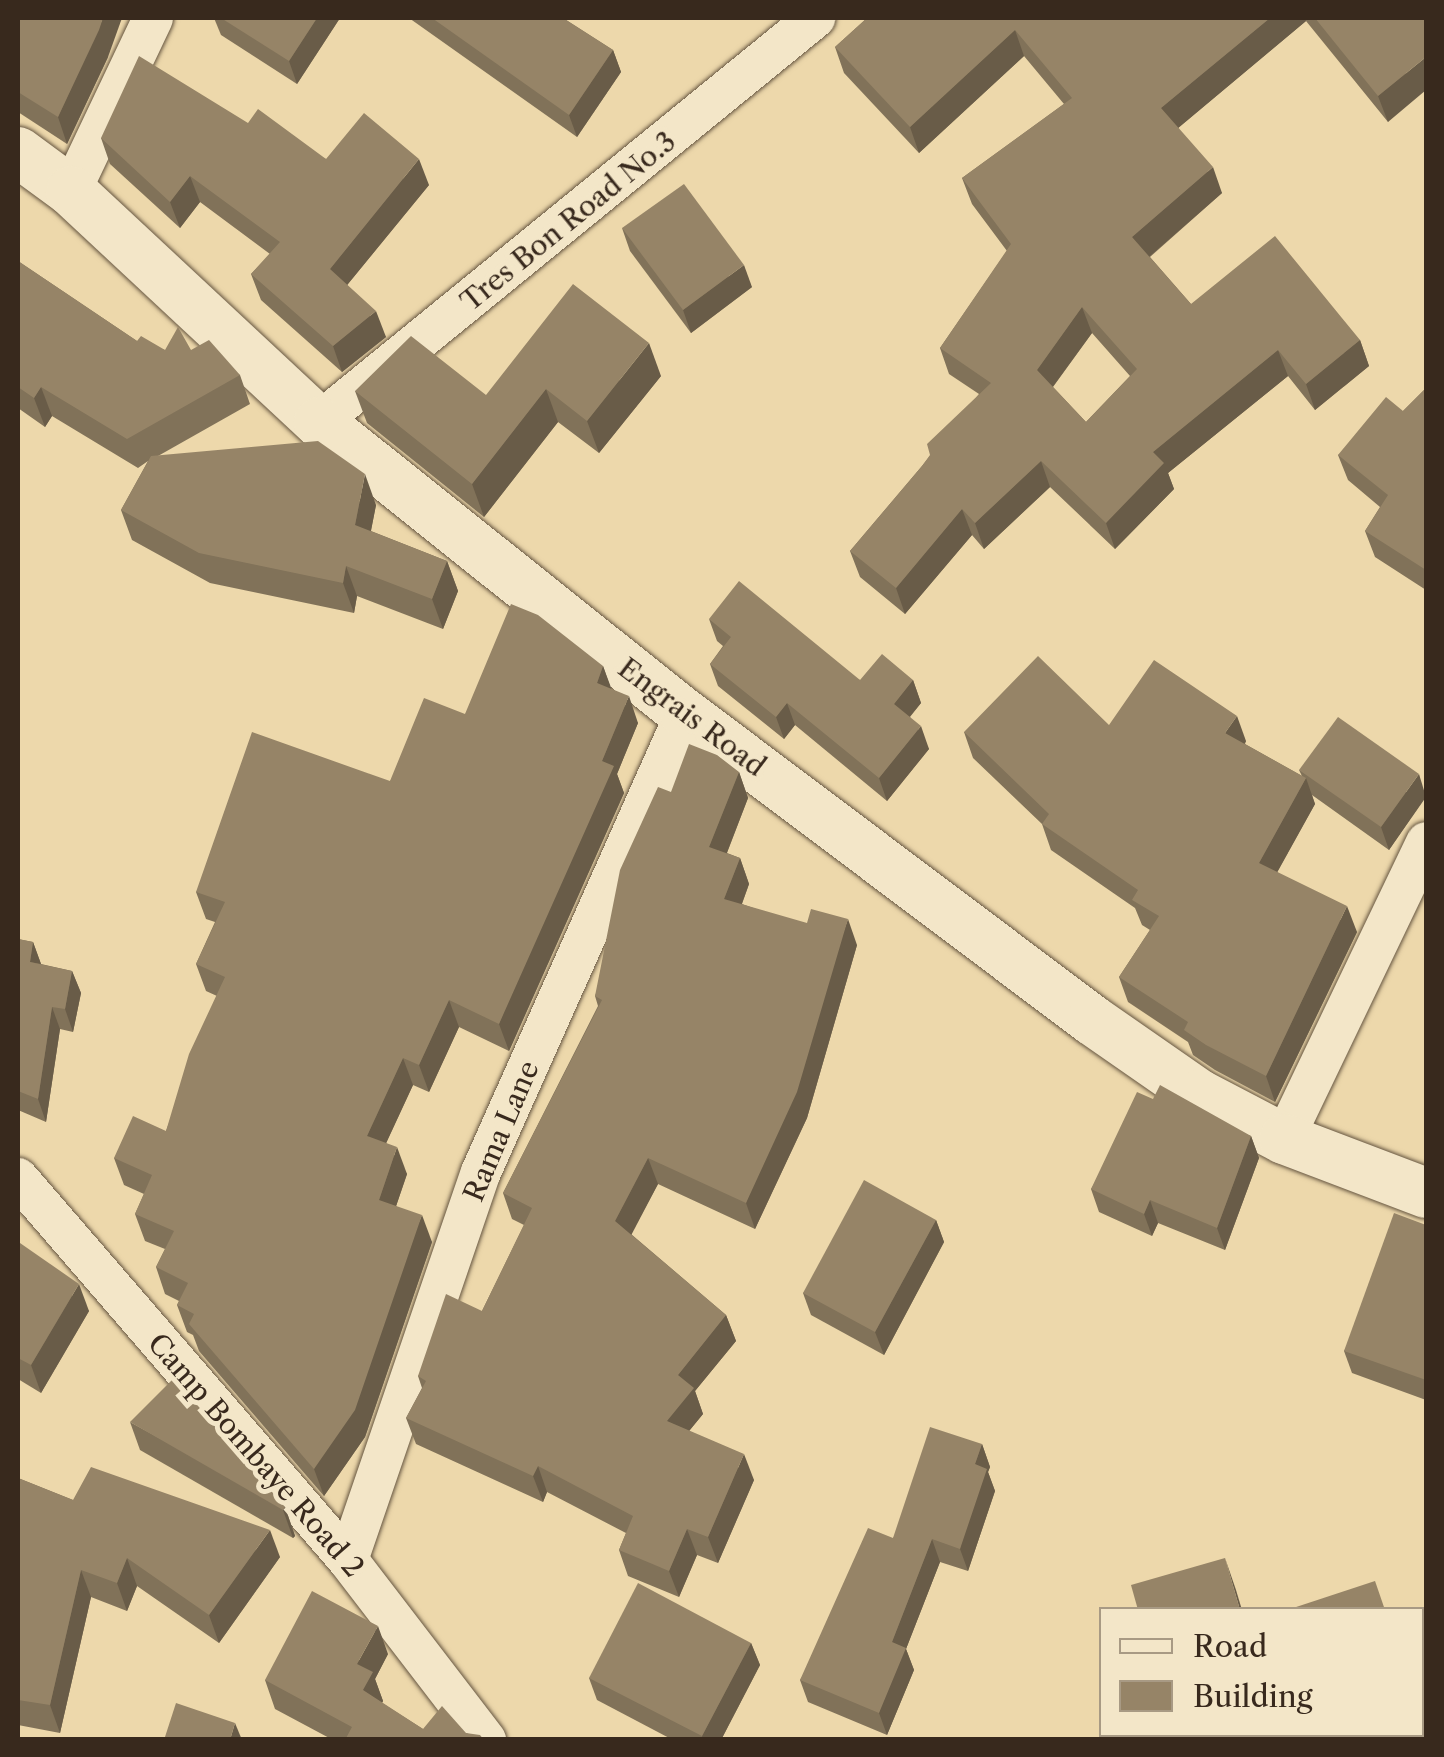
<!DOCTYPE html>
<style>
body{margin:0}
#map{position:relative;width:1444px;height:1757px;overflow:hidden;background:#edd8ab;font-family:"Libre Caslon Text",serif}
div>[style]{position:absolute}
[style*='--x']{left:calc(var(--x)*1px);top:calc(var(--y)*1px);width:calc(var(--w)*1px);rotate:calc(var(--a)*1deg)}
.roads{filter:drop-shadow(0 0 2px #655540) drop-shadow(0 0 2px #655540)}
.minor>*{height:40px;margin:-20px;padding:0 20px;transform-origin:20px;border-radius:20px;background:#f3e6c8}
.tertiary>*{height:50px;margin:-25px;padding:0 25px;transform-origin:25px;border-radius:25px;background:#f3e6c8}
.wall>*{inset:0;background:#817259}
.shaded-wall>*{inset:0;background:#695c48}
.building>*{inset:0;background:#968467}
span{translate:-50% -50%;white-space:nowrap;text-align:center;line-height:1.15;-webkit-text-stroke:10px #f3e6c8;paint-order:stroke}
.street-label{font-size:28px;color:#38291d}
.frame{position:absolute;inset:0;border:20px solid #38291d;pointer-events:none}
.legend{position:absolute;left:1099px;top:1607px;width:325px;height:130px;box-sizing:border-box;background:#f3e6c8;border:2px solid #a89a84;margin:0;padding:12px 18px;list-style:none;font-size:30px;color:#38291d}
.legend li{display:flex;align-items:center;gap:20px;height:50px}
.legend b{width:50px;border:2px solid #a89a84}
</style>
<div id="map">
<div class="roads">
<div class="minor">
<div style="--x:71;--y:191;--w:191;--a:-64.6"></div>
<div style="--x:319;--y:422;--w:640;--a:-39.16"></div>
<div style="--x:1284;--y:1139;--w:329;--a:-64.4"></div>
<div style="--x:18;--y:1178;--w:505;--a:49.18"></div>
<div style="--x:348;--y:1560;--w:227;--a:52.5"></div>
<div style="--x:348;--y:1560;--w:410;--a:-71.1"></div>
<div style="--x:481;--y:1172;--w:501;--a:-65.99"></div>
</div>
<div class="tertiary">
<div style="--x:18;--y:152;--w:66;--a:36.3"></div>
<div style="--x:71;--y:191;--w:339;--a:43"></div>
<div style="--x:319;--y:422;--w:468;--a:38.6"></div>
<div style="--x:685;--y:714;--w:509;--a:36.94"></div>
<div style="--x:1092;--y:1020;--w:131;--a:34.8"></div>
<div style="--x:1200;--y:1095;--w:95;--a:27.6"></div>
<div style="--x:1284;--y:1139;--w:152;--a:20.8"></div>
</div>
</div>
<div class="wall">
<div style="clip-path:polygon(18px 18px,108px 57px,67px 144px,18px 112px)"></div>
<div style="clip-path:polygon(214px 18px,340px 18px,297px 84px,221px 35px)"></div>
<div style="clip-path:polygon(409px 18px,563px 18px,613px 50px,621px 72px,577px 137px)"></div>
<div style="clip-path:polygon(evenodd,867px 18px,1426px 18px,1388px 122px,1306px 21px,1178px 128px,1222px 193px,1150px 257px,1191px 304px,1360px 340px,1369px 366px,1315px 410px,1288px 376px,1168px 473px,1174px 489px,1115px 549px,1050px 487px,984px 549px,972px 535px,905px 614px,860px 577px,850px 551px,922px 466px,979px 394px,949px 374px,940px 348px,1007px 251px,972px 204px,962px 178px,1064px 104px,1024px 56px,919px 153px,844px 73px,835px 47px,867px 18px,1092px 333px,1130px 376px,1086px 422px,1053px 387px,1092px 333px)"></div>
<div style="clip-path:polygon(248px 123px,326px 159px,429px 185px,347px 285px,386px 337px,342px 372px,261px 300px,251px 274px,270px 254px,200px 202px,180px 228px,110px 164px,101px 138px)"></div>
<div style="clip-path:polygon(622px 228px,752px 287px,691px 333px,630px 251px)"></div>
<div style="clip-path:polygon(18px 261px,137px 341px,165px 350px,191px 350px,240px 375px,250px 404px,158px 456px,376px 505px,371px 531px,447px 561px,458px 591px,443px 629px,357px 596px,354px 613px,210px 583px,132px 540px,121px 510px,148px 461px,138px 468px,52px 416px,45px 427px,18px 408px)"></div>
<div style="clip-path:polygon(661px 376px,599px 453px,558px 422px,484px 517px,367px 423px,355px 391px,486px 395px)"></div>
<div style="clip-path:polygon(1426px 388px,1426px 590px,1375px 557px,1365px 531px,1380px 507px,1348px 480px,1338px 455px,1403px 411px)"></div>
<div style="clip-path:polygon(709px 619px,860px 680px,913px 680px,921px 703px,910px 717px,929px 749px,887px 801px,795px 725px,784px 739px,718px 686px,710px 664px,723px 646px,717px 641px)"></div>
<div style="clip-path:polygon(603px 666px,611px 689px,638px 723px,617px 774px,624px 793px,509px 1051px,459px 1027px,429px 1092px,413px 1085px,386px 1143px,407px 1174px,396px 1206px,432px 1242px,365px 1437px,324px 1496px,199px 1351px,193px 1335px,187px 1332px,177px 1305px,179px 1301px,165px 1294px,156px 1267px,165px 1249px,145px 1241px,135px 1214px,144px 1194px,124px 1185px,114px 1158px,166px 1131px,217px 996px,206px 991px,196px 964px,215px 922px,206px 919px,196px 892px,390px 781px,465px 714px)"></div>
<div style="clip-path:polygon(1109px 725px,1246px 741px,1245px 744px,1302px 776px,1299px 770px,1426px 796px,1389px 850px,1312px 795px,1315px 804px,1277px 872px,1357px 932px,1275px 1102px,1215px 1070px,1193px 1055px,1188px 1042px,1128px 1002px,1119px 977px,1150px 930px,1142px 925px,1135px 908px,1051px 850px,1042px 824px,973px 758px,964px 732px)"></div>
<div style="clip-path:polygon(739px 772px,748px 798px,727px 853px,740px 858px,749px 884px,742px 904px,857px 945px,807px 1118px,755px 1229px,658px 1184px,631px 1234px,726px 1315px,736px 1341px,695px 1391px,703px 1414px,689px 1431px,754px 1480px,718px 1563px,697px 1555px,679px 1597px,628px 1576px,619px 1550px,626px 1533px,547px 1492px,543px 1502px,416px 1444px,406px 1418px,422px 1388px,418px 1376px,482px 1311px,524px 1225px,512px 1219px,503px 1193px,598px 1006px,595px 996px,671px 792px)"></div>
<div style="clip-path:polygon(18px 939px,33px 942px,41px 964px,72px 971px,81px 993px,73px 1032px,60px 1029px,46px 1122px,18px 1110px)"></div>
<div style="clip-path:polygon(1153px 1099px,1251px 1136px,1259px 1158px,1225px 1250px,1158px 1223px,1152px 1236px,1099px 1212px,1091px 1189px)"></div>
<div style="clip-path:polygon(936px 1220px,944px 1242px,884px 1355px,811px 1315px,803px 1293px)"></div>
<div style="clip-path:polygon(1426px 1225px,1426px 1400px,1352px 1373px,1344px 1351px)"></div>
<div style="clip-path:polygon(18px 1248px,89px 1311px,41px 1393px,18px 1379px)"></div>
<div style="clip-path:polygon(130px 1422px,285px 1507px,295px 1536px,293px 1538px,140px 1450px)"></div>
<div style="clip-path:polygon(982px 1444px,990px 1467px,988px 1472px,995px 1491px,968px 1571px,940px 1562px,906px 1649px,914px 1670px,887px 1735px,808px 1702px,800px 1680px,893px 1538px)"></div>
<div style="clip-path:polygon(18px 1478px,73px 1500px,280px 1557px,219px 1643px,137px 1586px,127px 1611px,91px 1597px,60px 1733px,18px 1725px)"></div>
<div style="clip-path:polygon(751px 1643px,760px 1665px,721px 1740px,673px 1740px,597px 1700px,589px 1678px)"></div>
<div style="clip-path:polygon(388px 1654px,375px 1679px,383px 1701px,382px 1703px,423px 1729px,466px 1733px,484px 1740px,333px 1740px,275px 1709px,265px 1680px)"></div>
<div style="clip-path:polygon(1174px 1734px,1337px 1734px,1321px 1740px,1176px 1740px)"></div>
</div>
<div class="shaded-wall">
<div style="clip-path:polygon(103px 18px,122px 18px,108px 57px,67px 144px,58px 117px)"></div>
<div style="clip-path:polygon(317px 18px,340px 18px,297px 84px,289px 61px)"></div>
<div style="clip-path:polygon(1270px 18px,1305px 18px,1306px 21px,1171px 134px,1161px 108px)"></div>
<div style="clip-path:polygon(1015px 30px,1024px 56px,919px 153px,910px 127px)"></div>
<div style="clip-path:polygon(613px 50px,621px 72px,577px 137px,569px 115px)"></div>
<div style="clip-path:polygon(1426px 57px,1426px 90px,1388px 122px,1378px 96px)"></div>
<div style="clip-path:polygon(419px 159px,429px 185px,339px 295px,330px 269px)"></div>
<div style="clip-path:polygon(1213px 167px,1222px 193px,1142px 263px,1132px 237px)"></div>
<div style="clip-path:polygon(190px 176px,200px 202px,180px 228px,170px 202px)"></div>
<div style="clip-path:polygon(744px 265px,752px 287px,691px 333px,683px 310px)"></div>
<div style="clip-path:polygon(1082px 307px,1092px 333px,1046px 396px,1037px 370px)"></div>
<div style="clip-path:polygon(376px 311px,386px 337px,342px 372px,333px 346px)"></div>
<div style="clip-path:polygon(1360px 340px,1369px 366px,1315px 410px,1306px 384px)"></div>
<div style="clip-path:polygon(649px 343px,661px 376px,599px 453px,587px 421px)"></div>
<div style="clip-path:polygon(1278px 350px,1288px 376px,1168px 473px,1174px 489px,1115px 549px,1106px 523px,1153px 452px)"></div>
<div style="clip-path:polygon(41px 387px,52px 416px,45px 427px,34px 398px)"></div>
<div style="clip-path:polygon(546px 389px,558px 422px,484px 517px,472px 484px)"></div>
<div style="clip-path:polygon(1041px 461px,1050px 487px,984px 549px,975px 523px)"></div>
<div style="clip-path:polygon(365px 474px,376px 505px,366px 555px,355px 525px)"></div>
<div style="clip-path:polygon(962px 509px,972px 535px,905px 614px,896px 588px)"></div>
<div style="clip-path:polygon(447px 561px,458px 591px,443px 629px,432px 599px)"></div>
<div style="clip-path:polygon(346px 566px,357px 596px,354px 613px,343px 583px)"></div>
<div style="clip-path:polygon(603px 666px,613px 693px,597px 683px)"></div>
<div style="clip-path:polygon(913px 680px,921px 703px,902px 726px,894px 704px)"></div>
<div style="clip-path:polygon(629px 696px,638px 723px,617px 774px,624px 793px,509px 1051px,499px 1024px,602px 761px)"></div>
<div style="clip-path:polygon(787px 703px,795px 725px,784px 739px,776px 717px)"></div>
<div style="clip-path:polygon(1237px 716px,1246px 741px,1235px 759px,1225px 733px)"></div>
<div style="clip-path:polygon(921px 726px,929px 749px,887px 801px,879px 778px)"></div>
<div style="clip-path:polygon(739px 772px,748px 798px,719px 873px,709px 847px)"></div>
<div style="clip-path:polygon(1419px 774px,1426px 797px,1389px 850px,1381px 827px)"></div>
<div style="clip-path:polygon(1306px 778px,1315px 804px,1268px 889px,1259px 863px)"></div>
<div style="clip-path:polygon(740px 858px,749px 884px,734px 925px,724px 899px)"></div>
<div style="clip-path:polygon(1347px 906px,1357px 932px,1275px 1102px,1266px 1076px)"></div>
<div style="clip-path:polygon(848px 919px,857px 945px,807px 1118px,755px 1229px,746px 1203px)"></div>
<div style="clip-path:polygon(33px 942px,41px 964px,30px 962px)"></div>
<div style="clip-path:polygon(72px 971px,81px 993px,73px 1032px,65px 1009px)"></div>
<div style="clip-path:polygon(449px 1000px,459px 1027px,429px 1092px,419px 1065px)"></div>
<div style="clip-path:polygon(52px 1007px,60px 1029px,46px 1122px,38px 1099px)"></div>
<div style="clip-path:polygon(403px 1058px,413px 1085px,377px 1163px,367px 1136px)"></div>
<div style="clip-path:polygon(1251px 1136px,1259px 1158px,1225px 1250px,1217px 1228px)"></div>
<div style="clip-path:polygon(397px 1147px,407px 1174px,389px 1227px,379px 1200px)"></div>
<div style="clip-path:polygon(648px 1158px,658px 1184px,625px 1247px,615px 1221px)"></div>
<div style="clip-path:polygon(1150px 1200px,1158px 1223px,1152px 1236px,1144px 1214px)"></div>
<div style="clip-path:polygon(422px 1215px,432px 1242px,365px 1437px,324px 1496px,314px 1469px)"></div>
<div style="clip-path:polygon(936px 1220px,944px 1242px,884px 1355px,875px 1332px)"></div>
<div style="clip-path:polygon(79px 1284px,89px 1311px,41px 1393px,31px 1365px)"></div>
<div style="clip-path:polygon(726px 1315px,736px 1341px,695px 1391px,703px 1414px,676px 1447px,667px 1421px,678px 1375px)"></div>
<div style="clip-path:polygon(982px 1444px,990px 1467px,988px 1472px,995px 1491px,968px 1571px,960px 1549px,975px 1464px)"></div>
<div style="clip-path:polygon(744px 1454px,754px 1480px,718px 1563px,708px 1537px)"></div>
<div style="clip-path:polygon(538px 1466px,547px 1492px,543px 1502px,533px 1476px)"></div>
<div style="clip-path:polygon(285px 1507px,295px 1536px,293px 1538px,283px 1510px)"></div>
<div style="clip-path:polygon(687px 1529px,697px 1555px,679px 1597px,669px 1571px)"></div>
<div style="clip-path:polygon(270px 1530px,280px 1557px,219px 1643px,209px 1615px)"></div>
<div style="clip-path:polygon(932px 1539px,940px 1562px,906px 1649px,914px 1670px,887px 1735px,879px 1713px,892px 1642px)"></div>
<div style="clip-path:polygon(127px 1558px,137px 1586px,127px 1611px,117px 1583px)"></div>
<div style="clip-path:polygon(1225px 1558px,1236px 1590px,1242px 1610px,1240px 1610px)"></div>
<div style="clip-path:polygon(81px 1570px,91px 1597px,60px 1733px,50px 1705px)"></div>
<div style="clip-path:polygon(378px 1626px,388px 1654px,375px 1679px,383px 1701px,373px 1719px,363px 1690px,357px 1664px)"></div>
<div style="clip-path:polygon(751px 1643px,760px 1665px,721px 1740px,703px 1740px,702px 1736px)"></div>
<div style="clip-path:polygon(235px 1723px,242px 1740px,230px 1740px)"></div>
</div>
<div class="building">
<div style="clip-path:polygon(18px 18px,103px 18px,99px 30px,58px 117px,18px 92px)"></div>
<div style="clip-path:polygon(221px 18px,317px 18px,289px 61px)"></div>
<div style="clip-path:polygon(432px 18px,563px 18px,613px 50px,569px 115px)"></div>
<div style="clip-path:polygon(evenodd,867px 18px,1270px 18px,1161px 108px,1213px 167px,1132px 237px,1191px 304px,1275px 236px,1360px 340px,1306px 384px,1278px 350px,1153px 452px,1164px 463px,1106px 523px,1041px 461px,975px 523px,962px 509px,896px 588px,850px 551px,922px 466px,930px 455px,927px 444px,991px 383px,940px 348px,1011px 244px,962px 178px,1072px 98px,1015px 30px,910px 127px,835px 47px,867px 18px,1082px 307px,1137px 369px,1086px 422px,1037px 370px,1082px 307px)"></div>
<div style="clip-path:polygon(1315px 18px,1426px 18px,1426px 57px,1378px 96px)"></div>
<div style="clip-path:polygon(139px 56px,248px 123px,258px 109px,326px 159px,364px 113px,419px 159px,330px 269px,376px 311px,333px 346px,251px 274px,280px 242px,190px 176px,170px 202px,101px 138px)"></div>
<div style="clip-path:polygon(684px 184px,744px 265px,683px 310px,622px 228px)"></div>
<div style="clip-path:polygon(18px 261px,137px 341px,141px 336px,165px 350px,178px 327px,191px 350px,209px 340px,240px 375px,127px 439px,41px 387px,34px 398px,18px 387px)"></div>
<div style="clip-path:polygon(573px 284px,649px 343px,587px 421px,546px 389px,472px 484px,355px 391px,411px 336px,486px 395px)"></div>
<div style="clip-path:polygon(1426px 388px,1426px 570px,1365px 531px,1388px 495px,1338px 455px,1386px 397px,1403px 411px)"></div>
<div style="clip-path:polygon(318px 441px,365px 474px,355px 525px,447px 561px,432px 599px,346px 566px,343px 583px,199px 553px,121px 510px,151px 456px)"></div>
<div style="clip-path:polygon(739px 581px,860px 680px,882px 654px,913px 680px,894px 704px,921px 726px,879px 778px,787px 703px,776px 717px,710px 664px,731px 637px,709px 619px)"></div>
<div style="clip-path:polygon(511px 604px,538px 615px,603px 666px,597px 683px,629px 696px,602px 761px,614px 766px,499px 1024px,449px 1000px,419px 1065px,403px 1058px,367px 1136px,397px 1147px,379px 1200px,422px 1215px,355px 1410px,314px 1469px,189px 1324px,194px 1314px,177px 1305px,188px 1283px,156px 1267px,174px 1231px,135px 1214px,152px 1175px,114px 1158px,133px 1116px,166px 1131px,189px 1054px,225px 977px,196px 964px,225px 902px,196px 892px,252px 732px,390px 781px,424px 698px,465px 714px)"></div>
<div style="clip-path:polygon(1038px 656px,1109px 725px,1154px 660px,1237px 716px,1225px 733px,1306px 778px,1259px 863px,1347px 906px,1266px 1076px,1206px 1045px,1184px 1030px,1188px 1022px,1119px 977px,1159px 916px,1132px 900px,1138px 890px,1042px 824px,1049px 814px,964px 732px)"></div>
<div style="clip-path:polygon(1338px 717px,1419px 774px,1381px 827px,1299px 770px)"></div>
<div style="clip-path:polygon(689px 744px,717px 755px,739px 772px,709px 847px,740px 858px,724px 899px,807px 923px,811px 909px,848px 919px,797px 1092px,746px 1203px,648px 1158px,615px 1221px,726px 1315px,678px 1375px,694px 1388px,667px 1421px,744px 1454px,708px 1537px,687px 1529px,669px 1571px,619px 1550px,633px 1516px,538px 1466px,533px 1476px,406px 1418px,426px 1381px,418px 1376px,446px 1294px,482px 1311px,532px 1208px,503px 1193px,602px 1000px,595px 996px,620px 870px,658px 787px,671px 792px)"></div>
<div style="clip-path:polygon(18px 939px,33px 942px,30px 962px,72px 971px,65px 1009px,52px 1007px,38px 1099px,18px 1091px)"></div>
<div style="clip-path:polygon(1160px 1085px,1251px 1136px,1217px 1228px,1150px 1200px,1144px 1214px,1091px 1189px,1137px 1092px,1153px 1099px)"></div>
<div style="clip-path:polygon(864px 1180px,936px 1220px,875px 1332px,803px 1293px)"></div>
<div style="clip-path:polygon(1394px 1213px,1426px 1225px,1426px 1380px,1344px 1351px)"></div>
<div style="clip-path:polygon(20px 1243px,79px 1284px,31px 1365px,18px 1358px,18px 1248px)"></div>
<div style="clip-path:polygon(174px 1378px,285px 1507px,283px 1510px,130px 1422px)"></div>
<div style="clip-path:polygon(930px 1427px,982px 1444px,975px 1464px,987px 1469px,960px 1549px,932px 1539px,892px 1642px,906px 1648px,879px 1713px,800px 1680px,868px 1528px,893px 1538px)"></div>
<div style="clip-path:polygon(91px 1467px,270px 1530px,209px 1615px,127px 1558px,117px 1583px,81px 1570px,50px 1705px,18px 1700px,18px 1478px,73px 1500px)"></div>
<div style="clip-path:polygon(1225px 1558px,1240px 1610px,1138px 1610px,1131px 1585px)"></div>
<div style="clip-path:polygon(1375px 1581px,1385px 1610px,1287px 1610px)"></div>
<div style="clip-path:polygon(638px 1583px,751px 1643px,702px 1736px,589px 1678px)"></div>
<div style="clip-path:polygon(312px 1591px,378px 1626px,357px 1664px,373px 1672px,363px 1690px,423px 1729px,442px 1706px,466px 1733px,480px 1735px,484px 1740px,345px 1740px,352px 1727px,265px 1680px)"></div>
<div style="clip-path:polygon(176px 1703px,235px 1723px,230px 1740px,164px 1740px)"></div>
<div style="clip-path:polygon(1174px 1734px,1220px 1734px,1204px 1740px,1176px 1740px)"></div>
</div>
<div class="street-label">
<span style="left:568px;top:221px;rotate:-39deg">Tres Bon Road No.3</span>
<span style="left:692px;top:717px;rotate:37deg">Engrais Road</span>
<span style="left:501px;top:1131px;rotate:-67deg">Rama Lane</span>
<span style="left:256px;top:1455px;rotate:49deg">Camp Bombaye Road 2</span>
</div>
<div class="frame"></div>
<ul class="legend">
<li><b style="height:12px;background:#f3e6c8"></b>Road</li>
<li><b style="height:28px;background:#968467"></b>Building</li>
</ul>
</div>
